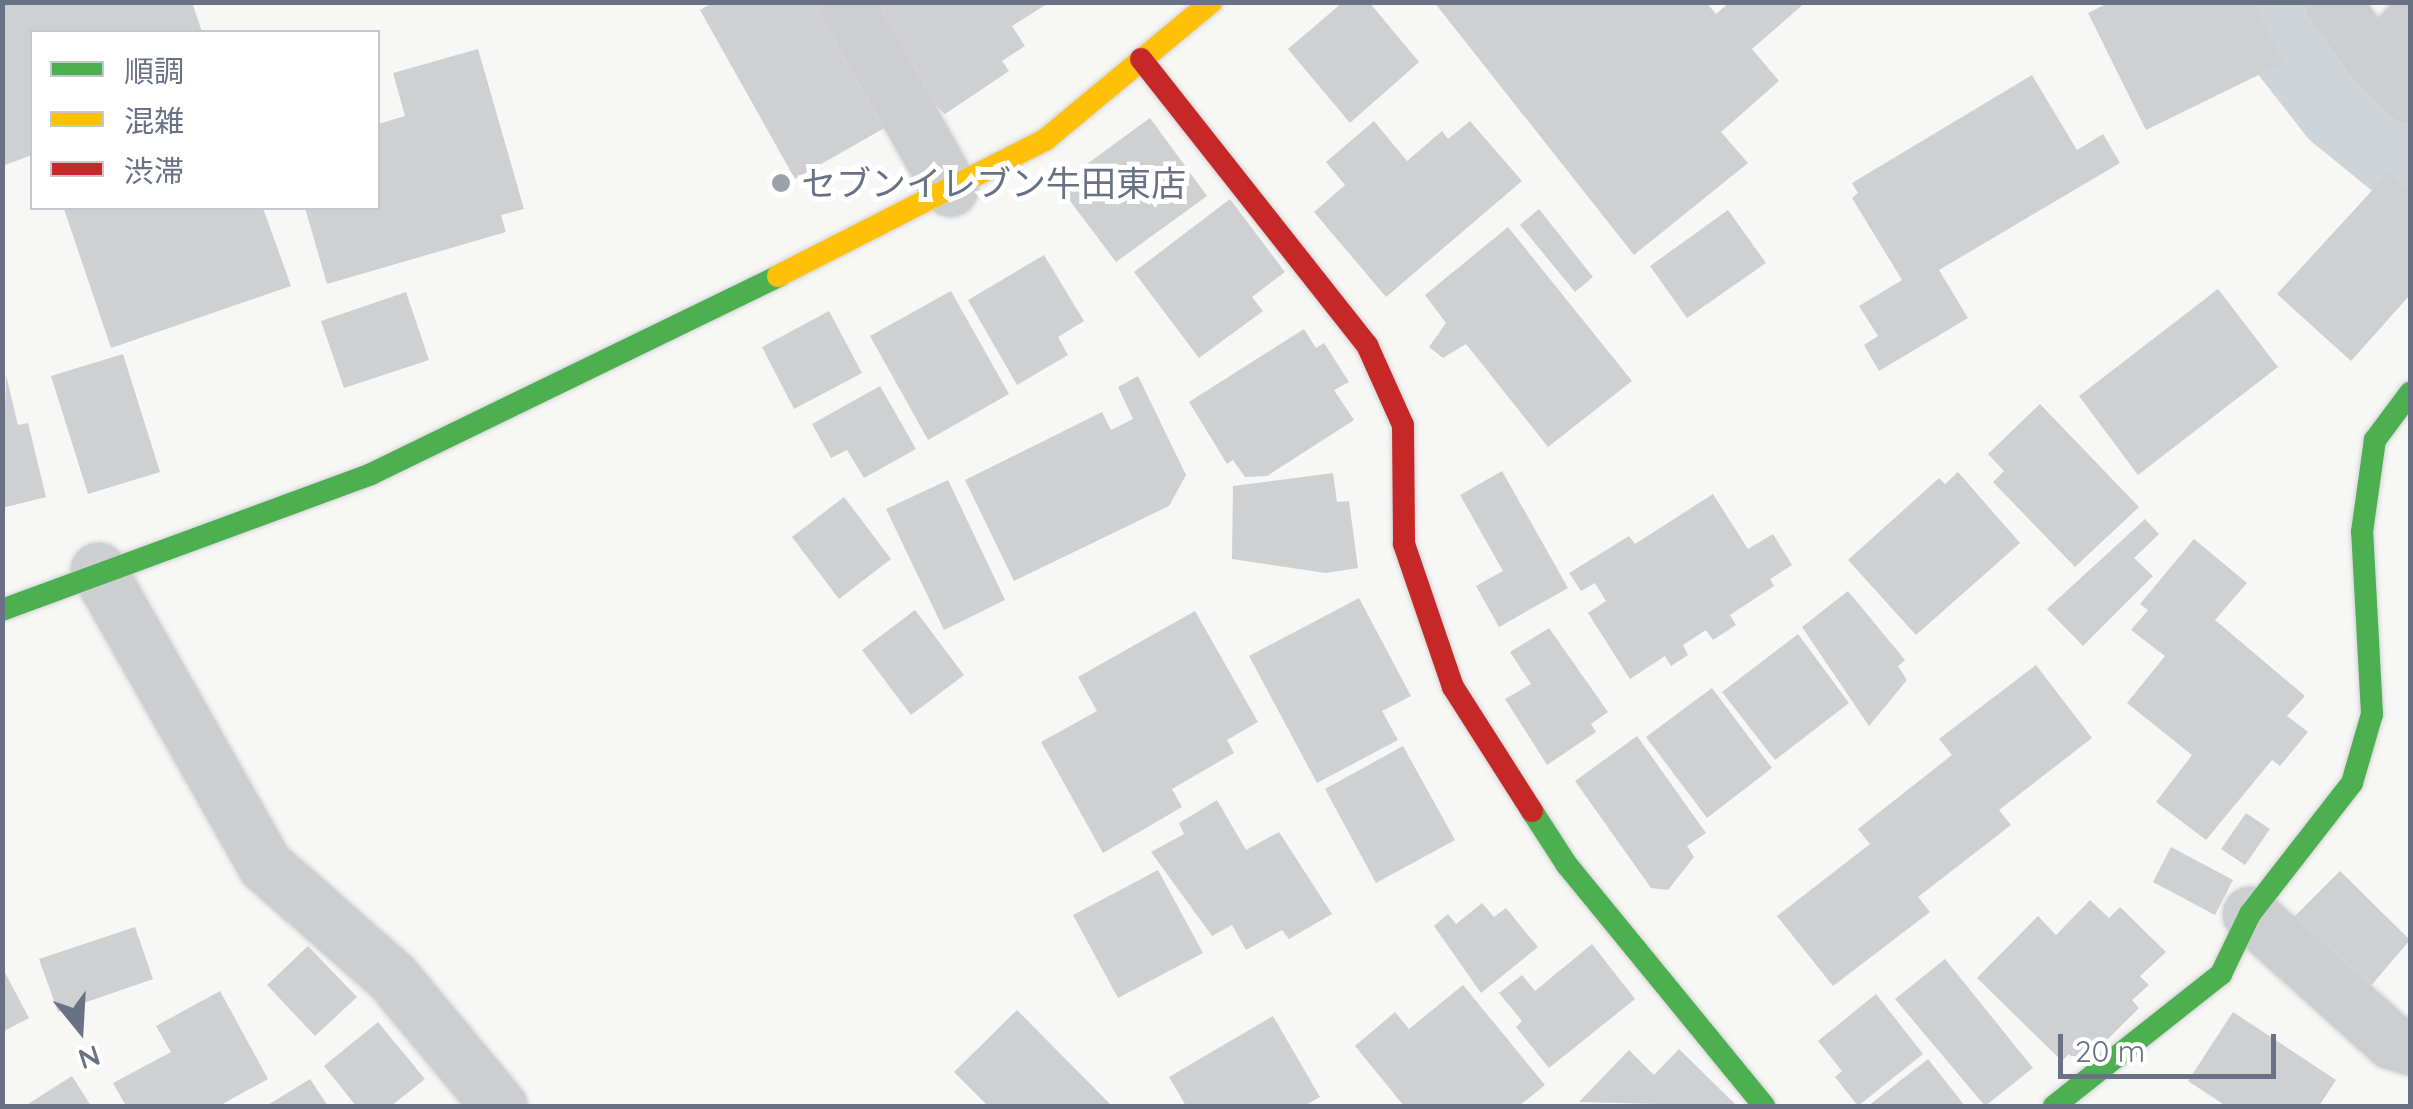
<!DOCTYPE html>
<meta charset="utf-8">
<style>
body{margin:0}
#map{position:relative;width:2413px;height:1109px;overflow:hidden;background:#f7f7f6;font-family:Quicksand,"Noto Sans JP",sans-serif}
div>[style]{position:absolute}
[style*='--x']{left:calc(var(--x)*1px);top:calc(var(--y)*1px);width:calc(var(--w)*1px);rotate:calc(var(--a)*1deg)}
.river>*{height:130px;margin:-65px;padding:0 65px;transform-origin:65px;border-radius:65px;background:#cfd4d8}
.building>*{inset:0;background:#cfd0d2}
.roads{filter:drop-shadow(0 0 2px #d3d3d4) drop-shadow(0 0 2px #d3d3d4)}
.street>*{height:55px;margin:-27.5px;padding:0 27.5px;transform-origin:27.5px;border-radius:27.5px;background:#cdced0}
.fast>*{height:22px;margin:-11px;padding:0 11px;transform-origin:11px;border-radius:11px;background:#4caf50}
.slow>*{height:22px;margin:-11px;padding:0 11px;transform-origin:11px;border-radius:11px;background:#ffc107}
.jam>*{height:22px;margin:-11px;padding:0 11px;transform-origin:11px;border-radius:11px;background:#c62828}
.dots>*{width:28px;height:28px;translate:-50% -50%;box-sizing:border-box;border:5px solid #fff;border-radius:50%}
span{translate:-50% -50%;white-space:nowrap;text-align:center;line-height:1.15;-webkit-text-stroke:10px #fff;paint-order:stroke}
.poi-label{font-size:35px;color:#697284}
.left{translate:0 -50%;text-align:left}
.frame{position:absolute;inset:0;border:5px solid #697284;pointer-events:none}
.legend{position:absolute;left:30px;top:30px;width:350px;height:180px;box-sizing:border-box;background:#fff;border:2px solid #c3c7ce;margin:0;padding:12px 18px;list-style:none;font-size:30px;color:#697284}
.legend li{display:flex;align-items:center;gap:20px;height:50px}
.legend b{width:50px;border:2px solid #c3c7ce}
.north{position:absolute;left:30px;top:979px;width:100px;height:100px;-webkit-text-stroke:8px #fff;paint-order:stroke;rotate:162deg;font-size:28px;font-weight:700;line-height:40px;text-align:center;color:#697284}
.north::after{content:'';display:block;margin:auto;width:35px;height:45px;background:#697284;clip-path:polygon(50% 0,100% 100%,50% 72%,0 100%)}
.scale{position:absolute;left:2058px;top:1034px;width:218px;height:45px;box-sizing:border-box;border:5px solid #697284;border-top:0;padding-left:12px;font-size:30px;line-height:35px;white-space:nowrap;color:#697284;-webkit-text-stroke:8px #fff;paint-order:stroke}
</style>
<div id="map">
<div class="river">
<div style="--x:2284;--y:2;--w:117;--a:52"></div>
<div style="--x:2356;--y:94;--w:70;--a:39.2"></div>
</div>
<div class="building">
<div style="clip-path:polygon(2px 2px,192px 2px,202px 32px,32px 32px,32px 155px,2px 166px)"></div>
<div style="clip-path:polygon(714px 2px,818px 2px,888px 126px,795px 179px,700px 10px)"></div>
<div style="clip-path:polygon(876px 2px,1050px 2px,1012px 26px,1025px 46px,1002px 61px,1009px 71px,945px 114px,929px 100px)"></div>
<div style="clip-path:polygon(1343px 2px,1369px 2px,1419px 62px,1350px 123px,1288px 49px)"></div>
<div style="clip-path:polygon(1434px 2px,1706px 2px,1716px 14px,1730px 2px,1806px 2px,1752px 49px,1779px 81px,1721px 132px,1748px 163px,1634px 255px)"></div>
<div style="clip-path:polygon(2110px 2px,2253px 2px,2283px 63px,2146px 130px,2088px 13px)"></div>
<div style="clip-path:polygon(478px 49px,524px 209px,501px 215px,506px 232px,327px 284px,305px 208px,378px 208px,378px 124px,405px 116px,393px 73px)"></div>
<div style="clip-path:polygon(2032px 75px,2077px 150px,2103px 134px,2120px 163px,1939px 270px,1968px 318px,1879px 371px,1864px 345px,1878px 336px,1859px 306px,1902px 280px,1852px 198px,1858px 193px,1852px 183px)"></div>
<div style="clip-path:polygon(1150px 118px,1207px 196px,1116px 262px,1058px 185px)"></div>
<div style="clip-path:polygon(1374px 121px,1407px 161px,1442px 131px,1448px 139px,1470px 121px,1522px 181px,1386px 297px,1314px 212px,1345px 185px,1326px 162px)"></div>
<div style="clip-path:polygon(2389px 172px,2410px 191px,2410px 295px,2351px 361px,2277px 294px)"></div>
<div style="clip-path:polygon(1230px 199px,1285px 272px,1252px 297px,1263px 311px,1199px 358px,1134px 272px)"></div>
<div style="clip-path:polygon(263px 208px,291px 286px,111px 348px,64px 209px)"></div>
<div style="clip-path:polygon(1539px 209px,1593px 277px,1575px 292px,1520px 225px)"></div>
<div style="clip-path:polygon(1728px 210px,1766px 263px,1687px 318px,1650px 266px)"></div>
<div style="clip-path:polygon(1508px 227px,1632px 381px,1548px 447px,1466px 344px,1443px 358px,1429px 347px,1446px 323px,1425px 295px)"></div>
<div style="clip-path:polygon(1044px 255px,1084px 321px,1058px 337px,1068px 355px,1017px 385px,968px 300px)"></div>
<div style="clip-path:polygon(2218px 289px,2278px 367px,2138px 475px,2079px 396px)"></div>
<div style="clip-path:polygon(951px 291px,1009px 394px,928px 440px,870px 336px)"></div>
<div style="clip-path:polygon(406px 292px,429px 360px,344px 388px,321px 321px)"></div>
<div style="clip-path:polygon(829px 311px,862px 373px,794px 409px,762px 347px)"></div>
<div style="clip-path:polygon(1304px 329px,1316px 348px,1324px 343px,1349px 382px,1334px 390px,1354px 420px,1267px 476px,1245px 477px,1233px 460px,1227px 464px,1189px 402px)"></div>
<div style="clip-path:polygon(123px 354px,160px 472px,88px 494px,51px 376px)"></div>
<div style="clip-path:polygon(6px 375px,18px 425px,28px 423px,46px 497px,2px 508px)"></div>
<div style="clip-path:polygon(1138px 376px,1186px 475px,1169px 506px,1014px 581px,965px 480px,1102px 412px,1111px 430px,1133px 419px,1118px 387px)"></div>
<div style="clip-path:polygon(880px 386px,916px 449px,864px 478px,847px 450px,831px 458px,812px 424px)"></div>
<div style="clip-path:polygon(2040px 404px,2139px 507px,2075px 567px,1993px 482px,2004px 471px,1988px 454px)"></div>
<div style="clip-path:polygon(1502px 471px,1568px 588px,1499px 627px,1476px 586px,1503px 571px,1460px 495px)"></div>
<div style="clip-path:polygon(1958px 472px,2020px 543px,1916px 635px,1848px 560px,1939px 478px,1945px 484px)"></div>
<div style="clip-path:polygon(1333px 473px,1337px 502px,1349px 501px,1358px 568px,1326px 573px,1232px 559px,1233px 486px)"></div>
<div style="clip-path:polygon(948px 480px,1005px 600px,944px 630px,886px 509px)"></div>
<div style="clip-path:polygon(1713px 494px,1748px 549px,1773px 534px,1792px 565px,1770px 579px,1774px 586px,1730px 615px,1736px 625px,1713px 640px,1706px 630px,1683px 645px,1688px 655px,1671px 666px,1665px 656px,1630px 679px,1588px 613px,1606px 601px,1595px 583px,1581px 591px,1569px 573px,1629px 536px,1635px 544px)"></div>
<div style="clip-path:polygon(844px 497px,891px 559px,839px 599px,792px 537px)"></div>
<div style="clip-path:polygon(2145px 519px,2159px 534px,2134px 558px,2153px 576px,2083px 646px,2047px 609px)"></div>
<div style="clip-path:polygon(2194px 539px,2247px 583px,2215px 620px,2305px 696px,2287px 716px,2308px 732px,2280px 766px,2272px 760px,2206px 840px,2156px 802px,2192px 755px,2127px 703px,2165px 656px,2131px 630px,2148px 610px,2140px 604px)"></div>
<div style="clip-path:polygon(1848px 591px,1905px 660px,1898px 666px,1907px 680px,1869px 726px,1802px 627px)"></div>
<div style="clip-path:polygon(1359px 598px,1411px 696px,1382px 711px,1398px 740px,1317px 783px,1249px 656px)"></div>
<div style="clip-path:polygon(915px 610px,964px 675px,911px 715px,862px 650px)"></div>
<div style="clip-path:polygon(1195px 611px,1258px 722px,1227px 740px,1234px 753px,1172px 789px,1182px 807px,1103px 853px,1041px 742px,1097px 711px,1078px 677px)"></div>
<div style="clip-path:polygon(1549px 628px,1608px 712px,1591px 724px,1596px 732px,1547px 765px,1505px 699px,1531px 684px,1510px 652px)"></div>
<div style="clip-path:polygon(1798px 634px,1849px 703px,1775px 760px,1722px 692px)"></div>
<div style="clip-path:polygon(2036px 665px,2092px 738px,1999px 810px,2011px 825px,1918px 897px,1930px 912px,1833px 986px,1777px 916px,1870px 844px,1858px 829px,1952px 755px,1939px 739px)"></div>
<div style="clip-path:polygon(1712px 688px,1772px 768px,1707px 818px,1646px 737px)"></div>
<div style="clip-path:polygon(1637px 736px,1706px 833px,1687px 846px,1694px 857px,1668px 890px,1651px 888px,1575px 781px)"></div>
<div style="clip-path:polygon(1403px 746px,1455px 840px,1376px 883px,1325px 789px)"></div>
<div style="clip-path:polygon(1217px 800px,1246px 850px,1279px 832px,1332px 914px,1289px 939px,1282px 930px,1246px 950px,1232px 925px,1212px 936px,1151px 852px,1184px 834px,1179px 823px)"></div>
<div style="clip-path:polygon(2246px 813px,2270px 829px,2245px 865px,2221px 849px)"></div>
<div style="clip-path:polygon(2171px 847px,2233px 880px,2215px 915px,2153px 882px)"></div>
<div style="clip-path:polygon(1158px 870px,1203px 953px,1118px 998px,1073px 915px)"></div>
<div style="clip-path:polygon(2340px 871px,2410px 940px,2369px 988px,2286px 925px)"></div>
<div style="clip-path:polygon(2090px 900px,2109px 918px,2120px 907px,2166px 952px,2140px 976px,2149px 985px,2132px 1000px,2139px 1008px,2081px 1066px,2069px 1054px,2062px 1061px,1977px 978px,2038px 916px,2056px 935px)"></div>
<div style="clip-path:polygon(1482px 903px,1494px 917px,1506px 908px,1538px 947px,1481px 993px,1434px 926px,1448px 914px,1456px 924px)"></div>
<div style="clip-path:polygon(135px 927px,153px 979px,58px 1012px,39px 959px)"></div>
<div style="clip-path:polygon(1592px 944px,1635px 999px,1549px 1068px,1516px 1027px,1522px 1021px,1499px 993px,1522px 975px,1535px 991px)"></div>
<div style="clip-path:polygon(308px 946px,357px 997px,315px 1036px,267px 985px)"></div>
<div style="clip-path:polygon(1945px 959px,2033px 1068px,1985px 1106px,1895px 999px)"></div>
<div style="clip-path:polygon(2px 967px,29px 1018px,2px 1032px)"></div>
<div style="clip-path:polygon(1463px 985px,1545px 1085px,1519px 1106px,1404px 1106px,1355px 1046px,1395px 1012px,1409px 1029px)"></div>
<div style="clip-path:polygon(220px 991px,268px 1079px,219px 1106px,126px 1106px,113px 1083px,171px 1052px,156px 1026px)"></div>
<div style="clip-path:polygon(1876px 994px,1923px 1054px,1858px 1106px,1835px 1077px,1842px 1071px,1818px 1041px)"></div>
<div style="clip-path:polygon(1017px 1010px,1112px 1106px,988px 1106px,954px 1072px)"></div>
<div style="clip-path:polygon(2233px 1012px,2336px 1080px,2319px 1106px,2226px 1106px,2188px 1081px)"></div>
<div style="clip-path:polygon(1273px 1016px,1320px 1097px,1304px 1106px,1186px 1106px,1169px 1077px)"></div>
<div style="clip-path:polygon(378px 1022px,425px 1079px,391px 1106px,356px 1106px,324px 1066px)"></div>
<div style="clip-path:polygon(1679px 1049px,1737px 1106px,1579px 1102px,1629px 1050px,1654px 1075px)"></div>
<div style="clip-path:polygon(1928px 1059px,1965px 1106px,1868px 1106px)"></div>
<div style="clip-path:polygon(72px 1076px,91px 1106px,25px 1106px)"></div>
<div style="clip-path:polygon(310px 1079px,328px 1106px,266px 1106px)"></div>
</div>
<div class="roads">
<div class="street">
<div style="--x:845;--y:2;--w:214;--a:60.6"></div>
<div style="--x:2332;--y:2;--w:72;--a:54.6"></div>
<div style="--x:2374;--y:61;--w:50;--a:44.2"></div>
<div style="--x:2374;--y:61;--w:52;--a:-45.8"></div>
<div style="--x:98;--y:570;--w:339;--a:60.5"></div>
<div style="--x:265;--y:865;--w:169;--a:41.4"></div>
<div style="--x:392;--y:977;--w:168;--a:50.3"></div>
<div style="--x:2250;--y:914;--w:190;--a:42"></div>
<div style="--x:2391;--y:1041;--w:20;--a:18"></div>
</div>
<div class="fast">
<div style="--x:2;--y:610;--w:393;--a:-20.2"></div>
<div style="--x:371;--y:474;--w:453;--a:-25.9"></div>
<div style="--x:1532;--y:811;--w:64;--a:57.1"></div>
<div style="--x:1567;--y:865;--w:311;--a:50.7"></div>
<div style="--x:2054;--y:1106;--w:213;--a:-38.3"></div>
<div style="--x:2221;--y:974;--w:67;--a:-64.2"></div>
<div style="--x:2250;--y:914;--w:166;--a:-52.1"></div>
<div style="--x:2352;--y:783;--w:72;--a:-73.8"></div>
<div style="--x:2372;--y:714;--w:182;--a:-93.1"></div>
<div style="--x:2362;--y:532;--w:93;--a:-82"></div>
<div style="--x:2375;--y:440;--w:59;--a:-53.3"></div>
</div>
<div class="slow">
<div style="--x:778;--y:276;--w:300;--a:-27"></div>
<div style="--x:1045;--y:140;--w:216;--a:-39.7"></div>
</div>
<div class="jam">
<div style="--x:1141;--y:59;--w:365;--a:51.7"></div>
<div style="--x:1367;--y:345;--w:88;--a:65.8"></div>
<div style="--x:1403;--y:425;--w:119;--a:89.5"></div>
<div style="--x:1404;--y:544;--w:151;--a:71.1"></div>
<div style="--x:1453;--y:687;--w:147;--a:57.5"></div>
</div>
</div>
<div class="dots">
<div style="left:781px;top:183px;background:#9ba1ac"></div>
</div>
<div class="poi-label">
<span class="left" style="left:801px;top:183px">セブンイレブン牛田東店</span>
</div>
<div class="frame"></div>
<ul class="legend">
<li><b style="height:12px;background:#4caf50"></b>順調</li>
<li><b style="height:12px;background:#ffc107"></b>混雑</li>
<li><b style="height:12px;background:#c62828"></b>渋滞</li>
</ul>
<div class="north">N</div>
<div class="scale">20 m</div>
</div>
